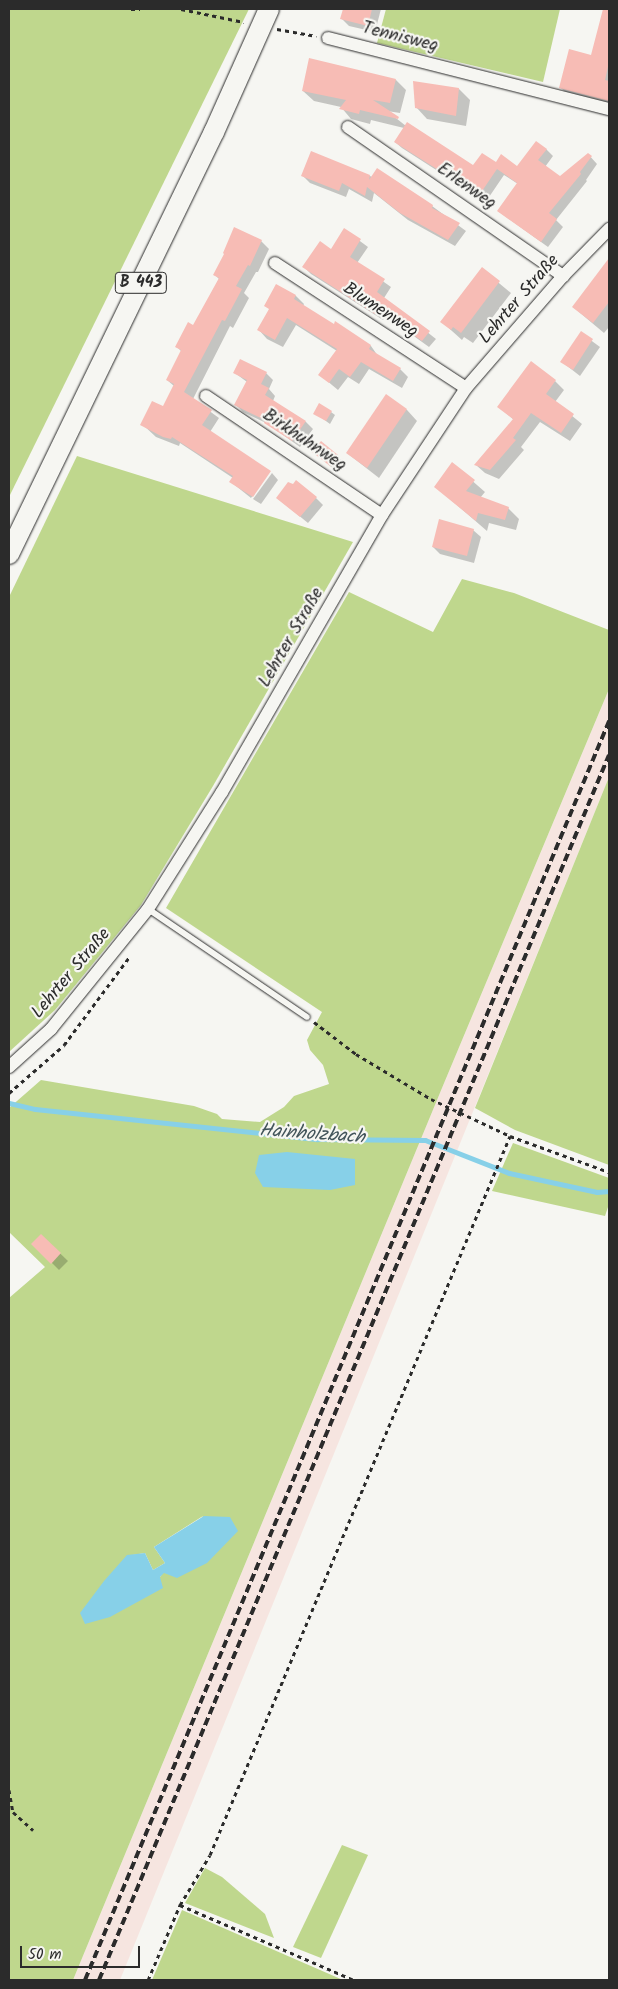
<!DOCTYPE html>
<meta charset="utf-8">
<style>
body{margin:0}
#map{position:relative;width:618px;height:1989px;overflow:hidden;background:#f6f6f2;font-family:Kalam,sans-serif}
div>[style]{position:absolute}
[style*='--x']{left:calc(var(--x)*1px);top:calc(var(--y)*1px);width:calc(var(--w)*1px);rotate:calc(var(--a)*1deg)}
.built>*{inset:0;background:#f6e5e0}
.green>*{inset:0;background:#bfd78d}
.water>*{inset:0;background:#87d0e8}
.shadow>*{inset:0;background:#0003}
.stream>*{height:5px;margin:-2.5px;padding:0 2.5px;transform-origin:2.5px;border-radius:2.5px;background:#87d0e8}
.building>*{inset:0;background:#f7bcb5}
.path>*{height:3px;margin-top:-1.5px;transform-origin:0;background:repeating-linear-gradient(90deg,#2b2b2b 0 4px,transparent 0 8px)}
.roads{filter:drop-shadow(0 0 1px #2b2b2b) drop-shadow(0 0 1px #2b2b2b)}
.lane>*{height:6px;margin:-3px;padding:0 3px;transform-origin:3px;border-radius:3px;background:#f6f6f2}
.street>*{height:12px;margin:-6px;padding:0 6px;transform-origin:6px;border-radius:6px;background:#f6f6f2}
.primary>*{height:20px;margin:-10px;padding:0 10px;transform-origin:10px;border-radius:10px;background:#f6f6f2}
.rail>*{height:4px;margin-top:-2px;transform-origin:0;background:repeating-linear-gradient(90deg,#2b2b2b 0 8px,transparent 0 12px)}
span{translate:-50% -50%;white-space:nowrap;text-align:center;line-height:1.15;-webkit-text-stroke:4.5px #f6f6f2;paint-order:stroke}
.shield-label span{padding:1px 4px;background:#f6f6f2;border:1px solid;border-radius:4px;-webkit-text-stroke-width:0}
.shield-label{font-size:16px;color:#2b2b2b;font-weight:700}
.street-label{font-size:18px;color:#2b2b2b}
.water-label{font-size:19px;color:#42545a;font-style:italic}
.frame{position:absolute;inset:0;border:10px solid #2b2b2b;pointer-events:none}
.scale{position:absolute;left:20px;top:1946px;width:120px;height:22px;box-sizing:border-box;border:2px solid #2b2b2b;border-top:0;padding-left:6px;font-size:15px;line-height:18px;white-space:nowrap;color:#2b2b2b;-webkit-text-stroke:4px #f6f6f2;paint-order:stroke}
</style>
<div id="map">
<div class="built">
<div style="clip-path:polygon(609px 689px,609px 777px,120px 1980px,73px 1980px,442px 1088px)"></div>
</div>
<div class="green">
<div style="clip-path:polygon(9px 9px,249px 9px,9px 497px)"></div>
<div style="clip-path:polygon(386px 9px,560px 9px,543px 82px,377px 43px)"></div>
<div style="clip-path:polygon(77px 456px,353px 542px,213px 786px,141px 905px,55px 1010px,9px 1052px,9px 597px)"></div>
<div style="clip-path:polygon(evenodd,462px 579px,514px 593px,609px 630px,609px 689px,442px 1088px,73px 1980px,9px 1980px,9px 1298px,45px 1267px,9px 1232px,9px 1108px,41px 1080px,194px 1106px,217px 1114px,222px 1119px,260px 1122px,284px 1107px,294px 1096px,329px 1084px,323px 1065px,310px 1050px,307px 1040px,322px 1012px,166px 908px,349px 592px,433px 632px,462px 579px,203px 1516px,160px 1577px,127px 1556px,145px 1553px,153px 1570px,165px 1563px,154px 1547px,203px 1516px)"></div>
<div style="clip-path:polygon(609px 777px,609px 1165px,515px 1130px,475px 1108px)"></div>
<div style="clip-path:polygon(513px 1143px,609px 1178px,609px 1204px,605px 1216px,492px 1191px)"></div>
<div style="clip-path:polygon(342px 1845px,368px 1855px,321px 1958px,293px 1947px)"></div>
<div style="clip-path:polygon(205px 1868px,222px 1877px,265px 1914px,274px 1938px,185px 1903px)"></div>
<div style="clip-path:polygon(182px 1910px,343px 1980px,152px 1980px)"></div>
</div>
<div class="water">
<div style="clip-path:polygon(287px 1152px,355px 1159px,355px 1185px,330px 1190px,263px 1187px,255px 1173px,259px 1155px)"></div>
<div style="clip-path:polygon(204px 1516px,230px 1517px,238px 1531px,207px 1563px,177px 1578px,164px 1573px,160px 1577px,163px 1588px,110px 1617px,85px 1624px,80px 1613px,104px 1581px,127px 1555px,145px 1553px,153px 1570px,165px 1563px,154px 1547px)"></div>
</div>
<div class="shadow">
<div style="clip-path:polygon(344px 9px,381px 9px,375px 32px,349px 26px,342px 19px)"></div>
<div style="clip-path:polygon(601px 20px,609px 22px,609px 109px,573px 100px,561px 88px,592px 56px)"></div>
<div style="clip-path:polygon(396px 80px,406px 90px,400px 113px,387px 111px,406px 126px,474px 167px,496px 164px,518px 168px,546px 149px,553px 156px,545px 167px,560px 178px,588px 154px,597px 164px,586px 180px,587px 181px,556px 220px,563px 227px,548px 247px,498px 211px,518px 184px,504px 175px,487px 200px,460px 181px,458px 184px,402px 148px,395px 142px,404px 128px,371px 120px,370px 124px,351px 119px,341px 107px,314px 101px,303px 91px)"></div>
<div style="clip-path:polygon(459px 89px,470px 100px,466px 126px,427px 119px,416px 107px)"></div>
<div style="clip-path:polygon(303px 176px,370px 176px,432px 206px,466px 231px,455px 246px,408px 220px,374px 193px,372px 202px,349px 189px,346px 197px,310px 183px)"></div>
<div style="clip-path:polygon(345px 230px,368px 247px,357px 263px,391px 287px,384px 298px,436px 339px,429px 347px,386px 316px,383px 320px,311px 274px,304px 267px,332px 250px)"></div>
<div style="clip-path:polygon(261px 241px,269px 249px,258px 272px,256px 272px,244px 293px,249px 298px,233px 328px,230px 326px,193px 399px,219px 418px,210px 432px,269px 472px,251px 498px,231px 482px,233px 478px,180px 443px,179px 446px,156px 437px,142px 424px,163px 408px,174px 386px,167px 380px,182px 352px,177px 347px,194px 326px,219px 279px,215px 275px)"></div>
<div style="clip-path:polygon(609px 260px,609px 327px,604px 333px,573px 307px)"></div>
<div style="clip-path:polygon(482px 269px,511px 293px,473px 343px,464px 337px,462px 340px,442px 322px)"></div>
<div style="clip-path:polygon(277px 286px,296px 296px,304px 304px,303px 306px,334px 325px,336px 323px,371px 346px,378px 356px,400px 369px,408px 377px,402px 388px,369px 369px,359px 384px,348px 377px,338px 390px,320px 375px,337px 351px,296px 325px,283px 347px,267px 339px,259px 330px,270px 310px)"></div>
<div style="clip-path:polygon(581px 333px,600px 347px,580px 376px,562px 362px)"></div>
<div style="clip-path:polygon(235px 373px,266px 373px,273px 380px,269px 389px,275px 396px,273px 401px,306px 422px,313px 429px,300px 447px,266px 423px,243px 412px,236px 405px,247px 382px)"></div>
<div style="clip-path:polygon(555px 381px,564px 390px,555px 402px,582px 424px,570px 441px,540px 422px,521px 447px,524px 450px,499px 479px,485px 473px,476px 465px,514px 420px,499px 407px)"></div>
<div style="clip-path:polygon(386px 396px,407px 410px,417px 421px,379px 478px,347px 453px)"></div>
<div style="clip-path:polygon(331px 412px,335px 415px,330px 424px,315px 413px)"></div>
<div style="clip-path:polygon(321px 443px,345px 463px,337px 472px,314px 452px)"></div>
<div style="clip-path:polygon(453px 464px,485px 492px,480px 498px,508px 508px,519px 519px,516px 530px,489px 523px,487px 531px,436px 487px)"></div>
<div style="clip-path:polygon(272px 473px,278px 480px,261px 504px,253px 499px)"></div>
<div style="clip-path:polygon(277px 498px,316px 498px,323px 505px,308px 523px)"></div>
<div style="clip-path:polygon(473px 530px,481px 537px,474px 563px,440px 554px,433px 547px)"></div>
<div style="clip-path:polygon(41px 1235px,68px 1261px,59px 1270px,33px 1244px)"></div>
</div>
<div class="stream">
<div style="--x:9;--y:1103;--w:27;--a:13"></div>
<div style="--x:35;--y:1109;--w:284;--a:6.1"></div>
<div style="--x:317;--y:1139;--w:108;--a:0.5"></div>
<div style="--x:425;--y:1140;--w:90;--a:21.4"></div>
<div style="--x:509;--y:1173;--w:90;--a:12.2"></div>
<div style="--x:597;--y:1192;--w:12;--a:-5"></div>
</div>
<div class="building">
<div style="clip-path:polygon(343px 9px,372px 9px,368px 26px,340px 19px)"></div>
<div style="clip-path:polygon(603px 9px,609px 9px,609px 62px,605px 80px,609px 81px,609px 101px,559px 88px,569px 49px,591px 55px)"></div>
<div style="clip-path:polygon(309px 58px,396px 79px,390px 103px,373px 100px,399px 117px,398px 119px,360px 110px,359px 114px,339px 109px,346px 100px,302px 91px)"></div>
<div style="clip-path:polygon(413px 81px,459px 88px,456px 116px,415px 108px)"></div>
<div style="clip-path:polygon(407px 122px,473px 165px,482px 153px,496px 162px,501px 154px,517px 166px,536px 141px,547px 149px,538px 160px,560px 176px,588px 153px,592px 156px,580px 172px,581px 174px,549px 213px,557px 219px,541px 242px,497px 211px,517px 183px,497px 169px,480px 194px,453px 175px,451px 178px,394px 142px)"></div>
<div style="clip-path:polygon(311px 151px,370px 175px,369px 180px,377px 168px,433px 205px,432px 208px,460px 223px,448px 240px,400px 213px,367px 187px,365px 196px,342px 183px,339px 191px,301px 176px)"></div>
<div style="clip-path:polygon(234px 227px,262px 240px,250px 266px,248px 265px,236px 286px,242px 289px,225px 321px,222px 320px,184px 392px,212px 410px,202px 425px,271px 471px,253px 497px,229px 482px,233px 476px,172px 437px,171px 439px,163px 437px,140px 425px,152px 401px,163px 406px,174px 384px,166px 380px,181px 350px,175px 347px,188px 322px,193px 325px,219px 278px,213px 275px,224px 254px,223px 253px)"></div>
<div style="clip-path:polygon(344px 228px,361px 239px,350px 257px,385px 279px,377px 292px,430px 331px,422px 341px,378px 310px,375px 314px,302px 267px,320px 241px,331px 249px)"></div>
<div style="clip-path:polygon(609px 258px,609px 302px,593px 323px,572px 307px)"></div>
<div style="clip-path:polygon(482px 267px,500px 281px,461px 333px,453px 327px,451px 330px,440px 322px)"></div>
<div style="clip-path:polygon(276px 284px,296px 295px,294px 299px,334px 324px,335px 321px,371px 345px,369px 349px,401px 368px,393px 381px,361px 362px,350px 377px,339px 369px,329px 383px,318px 375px,337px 349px,287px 318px,275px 340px,257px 330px,269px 309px,264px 306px)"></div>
<div style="clip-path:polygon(581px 331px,593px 339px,573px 370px,560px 362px)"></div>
<div style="clip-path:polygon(240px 359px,267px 372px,261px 384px,269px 388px,265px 395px,306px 421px,292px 441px,264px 423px,265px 420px,234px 405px,247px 380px,233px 373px)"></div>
<div style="clip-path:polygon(531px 361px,556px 380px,546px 394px,574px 414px,561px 433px,531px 413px,513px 438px,516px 440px,490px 470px,474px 465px,513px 419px,497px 407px)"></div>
<div style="clip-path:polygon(386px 394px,407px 409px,367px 468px,346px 453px)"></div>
<div style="clip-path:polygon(319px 403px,332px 411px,326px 421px,313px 414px)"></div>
<div style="clip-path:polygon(321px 441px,338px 455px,330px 466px,312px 452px)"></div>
<div style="clip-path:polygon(452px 462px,475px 480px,466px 491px,509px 507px,505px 520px,478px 513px,476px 521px,434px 487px)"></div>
<div style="clip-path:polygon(296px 480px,317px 497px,300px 517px,276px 498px,288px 482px,293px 484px)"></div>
<div style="clip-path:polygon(439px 519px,474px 529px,467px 556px,432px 547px)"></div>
<div style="clip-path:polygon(41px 1234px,61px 1253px,51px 1264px,31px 1244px)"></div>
</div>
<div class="path">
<div style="--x:131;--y:9;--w:9;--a:0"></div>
<div style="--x:181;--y:9;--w:64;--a:11.7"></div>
<div style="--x:277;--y:29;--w:40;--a:10"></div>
<div style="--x:314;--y:1022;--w:53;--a:37.3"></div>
<div style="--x:356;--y:1054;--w:87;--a:31"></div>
<div style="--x:431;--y:1099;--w:87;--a:25.1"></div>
<div style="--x:510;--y:1136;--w:105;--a:20"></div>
<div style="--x:9;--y:1093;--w:73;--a:-41.1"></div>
<div style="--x:64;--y:1045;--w:111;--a:-53.4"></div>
<div style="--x:9;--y:1790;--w:22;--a:80"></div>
<div style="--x:13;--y:1812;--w:27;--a:42"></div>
<div style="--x:180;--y:1905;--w:189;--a:23.3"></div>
<div style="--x:148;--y:1980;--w:82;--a:-66.9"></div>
<div style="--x:180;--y:1905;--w:58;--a:-59"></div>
<div style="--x:210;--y:1855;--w:779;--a:-67.35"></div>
</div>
<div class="roads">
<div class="lane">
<div style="--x:148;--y:909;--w:192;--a:34.2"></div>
</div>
<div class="street">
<div style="--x:328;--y:38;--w:290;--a:14.2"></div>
<div style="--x:348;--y:127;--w:262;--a:34.7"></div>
<div style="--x:275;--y:263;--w:228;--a:33.2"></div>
<div style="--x:206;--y:396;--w:212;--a:34.1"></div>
<div style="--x:9;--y:1067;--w:57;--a:-42.1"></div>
<div style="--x:51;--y:1029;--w:154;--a:-51.1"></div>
<div style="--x:148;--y:909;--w:138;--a:-57.7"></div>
<div style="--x:222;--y:792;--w:320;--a:-60"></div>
<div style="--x:382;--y:515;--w:152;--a:-56.5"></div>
<div style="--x:466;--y:388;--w:148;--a:-49.1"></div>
<div style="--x:563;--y:276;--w:66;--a:-45.6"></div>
</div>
<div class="primary">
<div style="--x:9;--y:554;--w:469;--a:-64.1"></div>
<div style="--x:214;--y:132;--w:135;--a:-65.9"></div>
</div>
</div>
<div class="rail">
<div style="--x:85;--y:1980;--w:1364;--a:-67.4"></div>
<div style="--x:99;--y:1980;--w:1327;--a:-67.4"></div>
</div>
<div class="shield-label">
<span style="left:141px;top:283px">B 443</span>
</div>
<div class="street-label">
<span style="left:400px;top:38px;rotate:14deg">Tennisweg</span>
<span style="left:466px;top:187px;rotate:35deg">Erlenweg</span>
<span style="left:520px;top:300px;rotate:-49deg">Lehrter Straße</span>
<span style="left:380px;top:311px;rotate:33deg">Blumenweg</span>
<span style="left:304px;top:441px;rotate:34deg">Birkhuhnweg</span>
<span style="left:292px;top:638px;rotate:-60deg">Lehrter Straße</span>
<span style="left:72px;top:974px;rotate:-50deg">Lehrter Straße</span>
</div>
<div class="water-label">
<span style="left:312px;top:1135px;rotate:4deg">Hainholzbach</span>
</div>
<div class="frame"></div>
<div class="scale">50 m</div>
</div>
